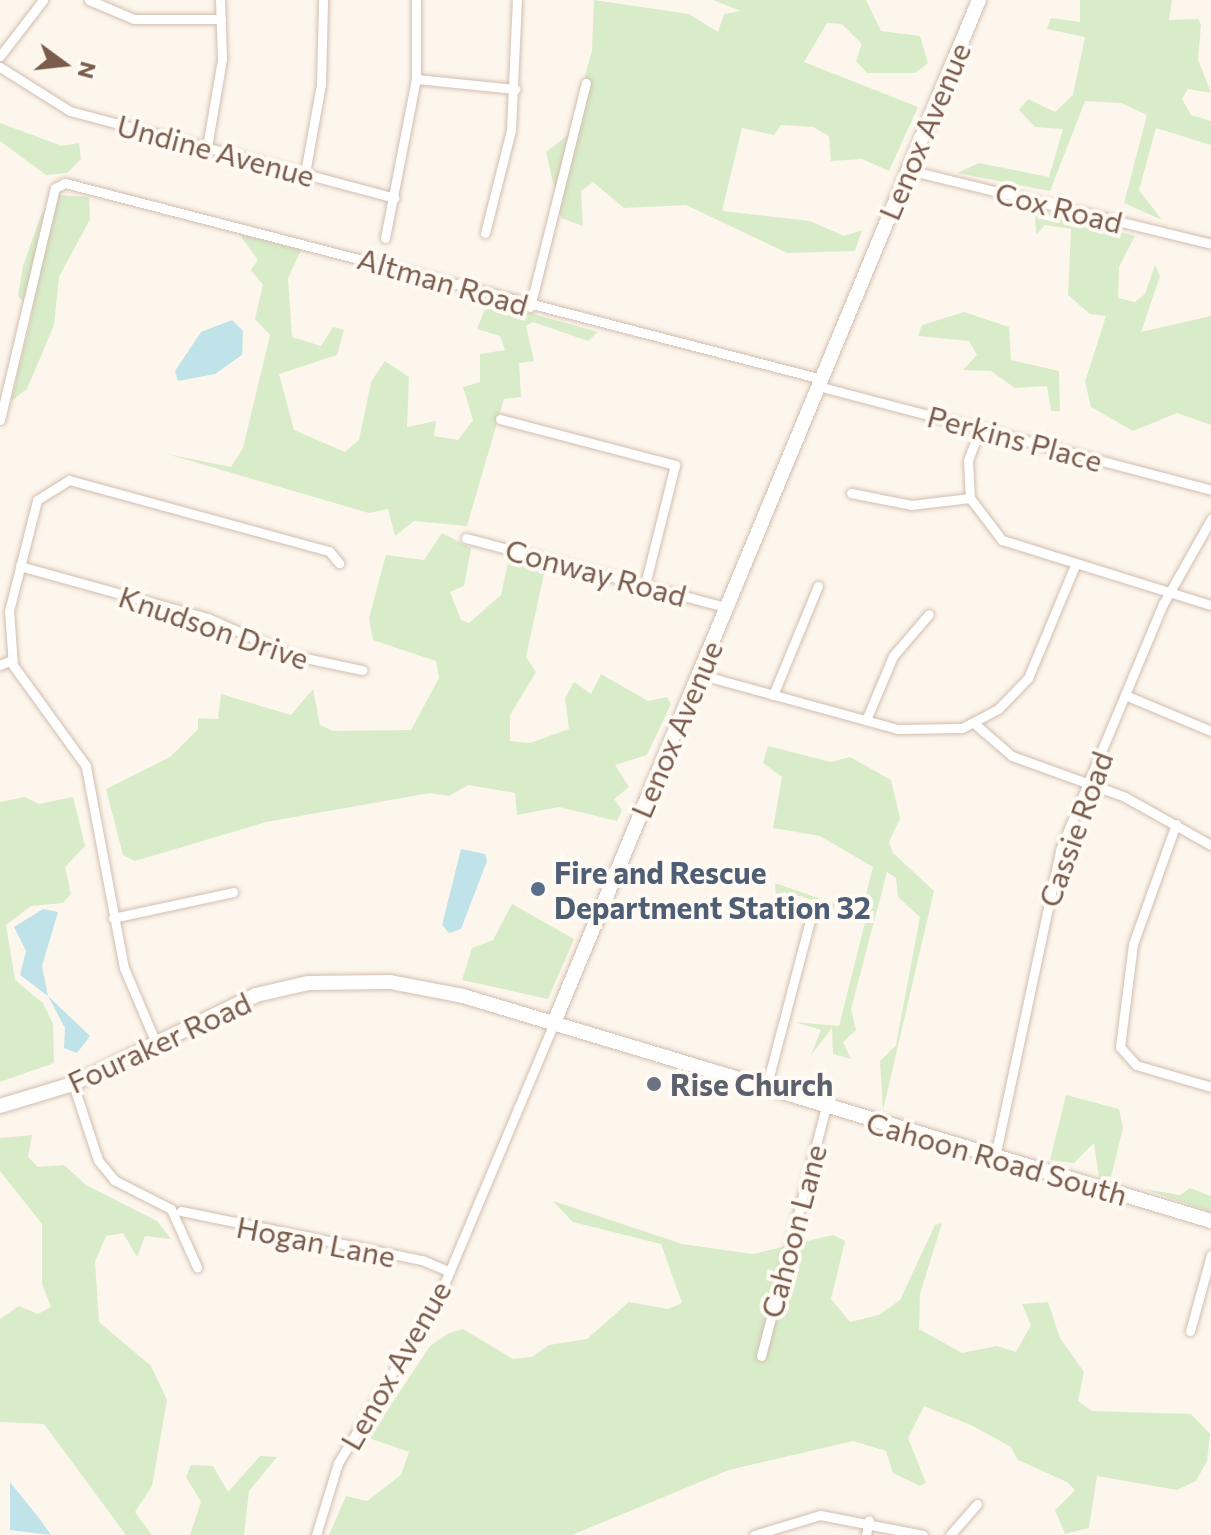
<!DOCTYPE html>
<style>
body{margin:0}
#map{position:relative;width:1211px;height:1535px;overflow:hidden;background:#fdf6ec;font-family:Commissioner,sans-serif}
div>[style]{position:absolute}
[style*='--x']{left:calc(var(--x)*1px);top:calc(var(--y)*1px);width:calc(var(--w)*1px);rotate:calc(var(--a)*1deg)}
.green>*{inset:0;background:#d8ecc9}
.water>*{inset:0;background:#bfe3e8}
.roads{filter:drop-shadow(0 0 2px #d1beb0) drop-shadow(0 0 2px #d1beb0)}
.street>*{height:9px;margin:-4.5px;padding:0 4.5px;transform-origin:4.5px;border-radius:4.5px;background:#fff}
.secondary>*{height:14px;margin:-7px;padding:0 7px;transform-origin:7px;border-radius:7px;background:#fff}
.dots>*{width:22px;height:22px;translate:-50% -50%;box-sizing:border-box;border:4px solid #fffaf3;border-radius:50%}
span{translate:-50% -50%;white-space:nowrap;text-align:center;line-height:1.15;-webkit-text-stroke:8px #fffaf3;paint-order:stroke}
.street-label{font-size:30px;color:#7a5c4d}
.service-label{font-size:30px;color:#4e5e75;font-weight:700}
.left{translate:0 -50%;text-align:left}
.worship-label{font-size:30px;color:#5b616d;font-weight:700}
.north{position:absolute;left:24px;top:24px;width:80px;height:80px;-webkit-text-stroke:6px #fffaf3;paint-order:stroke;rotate:105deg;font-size:22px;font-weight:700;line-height:32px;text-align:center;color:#7a5c4d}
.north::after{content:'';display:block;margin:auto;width:28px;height:36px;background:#7a5c4d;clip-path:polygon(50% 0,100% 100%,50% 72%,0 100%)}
</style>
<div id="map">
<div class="green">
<div style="clip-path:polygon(594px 0,689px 14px,718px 32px,724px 14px,741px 11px,713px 0,866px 0,881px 31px,920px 36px,928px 63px,915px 73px,867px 73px,856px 61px,862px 44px,842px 24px,827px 23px,804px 62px,918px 107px,889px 171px,862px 159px,831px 161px,829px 136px,813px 127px,781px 125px,774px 135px,742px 128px,722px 211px,810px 221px,844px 236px,862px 230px,855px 251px,787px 253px,686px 205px,624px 208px,593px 182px,581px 191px,583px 226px,561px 218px,546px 152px,568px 135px,592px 51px)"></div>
<div style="clip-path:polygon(1080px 0,1172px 0,1169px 20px,1198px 19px,1201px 25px,1198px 59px,1211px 93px,1188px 89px,1182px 99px,1191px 115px,1211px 121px,1211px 145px,1156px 128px,1139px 190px,1162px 220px,1124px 203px,1147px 115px,1121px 103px,1085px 101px,1050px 191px,957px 173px,979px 163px,1049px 177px,1063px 129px,1035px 127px,1019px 110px,1028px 99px,1055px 112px,1073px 95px,1085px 37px,1047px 29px,1051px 18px,1080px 22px)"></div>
<div style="clip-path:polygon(0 123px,62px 146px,79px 143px,81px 159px,67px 173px,46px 175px,0 141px)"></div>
<div style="clip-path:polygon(59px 195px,89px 197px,90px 219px,59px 277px,54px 325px,27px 389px,11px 401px,33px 311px,18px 296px,23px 266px,41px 215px)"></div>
<div style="clip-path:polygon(1035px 209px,1135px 236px,1119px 267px,1118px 298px,1135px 302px,1145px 294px,1155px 265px,1160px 276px,1141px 332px,1211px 316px,1211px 425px,1177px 413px,1133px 431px,1091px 407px,1085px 382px,1106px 316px,1090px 314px,1068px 295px,1071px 229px,1045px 225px,1036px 235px)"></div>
<div style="clip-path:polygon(239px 234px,301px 250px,288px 278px,292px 337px,321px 346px,333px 327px,344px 330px,337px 355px,279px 374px,294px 430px,345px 452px,359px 440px,371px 382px,385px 361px,409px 377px,407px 427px,436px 421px,434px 436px,458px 440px,473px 420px,463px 387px,480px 382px,480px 354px,505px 350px,500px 336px,477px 329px,485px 309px,516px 309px,598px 332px,588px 341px,533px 322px,526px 326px,534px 361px,519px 363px,521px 397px,504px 399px,467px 526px,414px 521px,395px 536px,388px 509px,369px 513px,167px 454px,231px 467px,243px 448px,270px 335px,255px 319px,263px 285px,251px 270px,258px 260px)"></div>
<div style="clip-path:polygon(964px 312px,1009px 327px,1011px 360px,1059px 371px,1060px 411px,1051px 411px,1047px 386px,1015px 388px,991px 371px,963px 370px,977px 355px,969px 341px,918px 336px,922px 325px)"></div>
<div style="clip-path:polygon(442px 533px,471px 548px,464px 586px,450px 592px,461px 620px,469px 623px,501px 595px,509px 557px,544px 574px,526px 657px,536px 672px,510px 715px,510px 741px,530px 743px,569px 729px,565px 698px,574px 682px,591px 694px,601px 674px,648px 701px,667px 697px,671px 704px,647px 755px,615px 765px,629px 787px,614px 799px,622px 810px,617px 821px,559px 807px,517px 815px,515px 793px,468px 785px,449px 796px,430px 793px,266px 822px,135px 861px,123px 855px,106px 789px,170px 757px,198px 729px,198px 718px,218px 719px,221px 694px,291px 715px,313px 689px,320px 725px,333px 731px,411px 730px,439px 678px,436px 661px,373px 640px,369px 618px,386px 555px,424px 560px)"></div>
<div style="clip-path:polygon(768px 746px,831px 762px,850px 757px,891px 780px,900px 818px,889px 842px,893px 853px,934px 891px,883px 1110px,880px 1061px,896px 1045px,920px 917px,898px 897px,896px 878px,887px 872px,851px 1009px,856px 1030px,843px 1042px,851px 1059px,833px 1054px,832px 1028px,811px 1055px,821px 1030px,795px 1022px,839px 1026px,865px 922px,801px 896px,776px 896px,775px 883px,861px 913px,873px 867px,820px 836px,773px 828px,782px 777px,763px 763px)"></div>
<div style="clip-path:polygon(25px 797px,39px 804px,73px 797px,85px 846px,65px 867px,71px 894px,63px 903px,31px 906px,6px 925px,15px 980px,43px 1003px,53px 1024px,54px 1063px,0 1082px,0 802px)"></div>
<div style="clip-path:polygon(512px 904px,574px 939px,548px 999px,462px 980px,472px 948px,493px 940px)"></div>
<div style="clip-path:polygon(1066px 1095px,1119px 1109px,1123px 1128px,1111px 1177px,1099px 1178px,1094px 1143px,1074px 1163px,1050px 1160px)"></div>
<div style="clip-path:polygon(32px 1135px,28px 1157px,38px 1167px,64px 1165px,86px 1185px,157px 1221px,171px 1239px,145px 1236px,137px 1257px,123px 1233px,106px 1236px,95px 1262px,99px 1322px,151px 1366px,167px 1400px,152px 1486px,135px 1512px,152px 1535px,126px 1535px,44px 1424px,0 1422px,0 1319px,19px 1306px,38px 1314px,51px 1307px,42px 1284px,42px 1224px,0 1171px,0 1138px)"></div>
<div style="clip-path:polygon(1190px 1188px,1211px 1196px,1211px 1212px,1144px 1189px,1180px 1195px)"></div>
<div style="clip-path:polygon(553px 1201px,682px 1244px,753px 1254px,833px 1235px,845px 1241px,831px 1299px,850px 1322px,879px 1315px,900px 1300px,935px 1225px,942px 1223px,920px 1294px,919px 1329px,962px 1353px,997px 1346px,1016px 1352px,1031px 1325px,1022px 1304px,1048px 1302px,1060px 1338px,1084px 1372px,1078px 1401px,1092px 1411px,1191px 1414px,1210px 1434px,1207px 1461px,1196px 1481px,1177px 1490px,1097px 1476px,1089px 1528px,1065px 1534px,1055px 1510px,1075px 1490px,1067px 1482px,1018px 1460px,1011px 1447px,973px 1426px,924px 1406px,908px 1438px,926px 1483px,920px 1486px,893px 1473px,886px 1451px,853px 1441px,729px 1470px,572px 1535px,329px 1535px,346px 1496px,367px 1501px,401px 1475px,409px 1452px,369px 1438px,430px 1346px,449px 1333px,463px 1329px,513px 1359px,532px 1357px,549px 1345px,587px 1339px,629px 1302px,668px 1309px,682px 1303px,661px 1244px,573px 1222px)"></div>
<div style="clip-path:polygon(260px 1456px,277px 1457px,249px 1491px,244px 1535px,190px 1535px,201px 1502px,186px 1477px,191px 1465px,213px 1466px,228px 1492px)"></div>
</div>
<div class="water">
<div style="clip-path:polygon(232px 320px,243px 331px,242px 355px,215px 374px,178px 381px,175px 371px,201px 332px)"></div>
<div style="clip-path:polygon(461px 849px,485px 854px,487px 861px,461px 929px,449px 933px,442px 925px)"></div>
<div style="clip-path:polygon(43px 909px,58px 912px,42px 966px,48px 996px,90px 1036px,77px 1053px,64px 1048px,65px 1028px,48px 996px,20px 975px,26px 951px,14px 927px)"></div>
<div style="clip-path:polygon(10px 1482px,39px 1518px,51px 1535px,10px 1530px)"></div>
</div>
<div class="roads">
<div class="street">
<div style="--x:89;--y:0;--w:49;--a:22.9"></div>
<div style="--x:134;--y:19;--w:87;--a:0"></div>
<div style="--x:0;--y:56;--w:71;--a:-52.5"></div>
<div style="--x:0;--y:67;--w:83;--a:32.2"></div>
<div style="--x:70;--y:111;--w:336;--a:15"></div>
<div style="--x:416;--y:79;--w:100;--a:5.8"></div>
<div style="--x:207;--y:147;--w:89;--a:-80.3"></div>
<div style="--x:222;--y:59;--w:59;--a:-91.9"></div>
<div style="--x:908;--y:170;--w:312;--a:13.7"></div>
<div style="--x:305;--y:173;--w:90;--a:-79.8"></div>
<div style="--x:321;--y:84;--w:84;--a:-88.6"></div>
<div style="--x:485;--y:233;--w:106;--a:-75.8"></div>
<div style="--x:511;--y:130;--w:130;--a:-87.4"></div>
<div style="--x:385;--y:238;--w:162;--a:-79"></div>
<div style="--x:416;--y:79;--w:79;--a:-90"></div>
<div style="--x:530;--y:307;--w:231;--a:-76"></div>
<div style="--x:818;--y:386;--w:407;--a:14.8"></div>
<div style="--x:500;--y:419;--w:181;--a:14.7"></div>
<div style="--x:675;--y:465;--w:123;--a:104.1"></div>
<div style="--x:0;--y:420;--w:238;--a:-76.7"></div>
<div style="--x:55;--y:188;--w:11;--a:-27"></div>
<div style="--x:65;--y:183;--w:782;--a:14.52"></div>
<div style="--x:980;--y:429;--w:34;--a:111"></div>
<div style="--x:968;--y:461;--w:37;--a:87"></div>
<div style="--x:970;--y:498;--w:53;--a:52.7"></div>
<div style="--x:1002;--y:540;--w:219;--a:17.3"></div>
<div style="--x:851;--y:493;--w:61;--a:11.3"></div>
<div style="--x:911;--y:505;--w:59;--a:-6.8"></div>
<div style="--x:466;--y:538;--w:269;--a:14.9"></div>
<div style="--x:20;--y:566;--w:195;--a:15.5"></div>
<div style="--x:208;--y:618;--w:91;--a:24"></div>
<div style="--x:291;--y:655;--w:73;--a:11.9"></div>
<div style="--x:0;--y:665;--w:13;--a:-23"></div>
<div style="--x:698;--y:674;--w:207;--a:15.4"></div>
<div style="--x:898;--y:729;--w:64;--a:-0.9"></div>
<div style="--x:962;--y:728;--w:41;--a:-27.8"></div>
<div style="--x:998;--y:709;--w:43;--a:-45.9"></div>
<div style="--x:1028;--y:678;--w:122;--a:-67.4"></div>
<div style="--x:773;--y:695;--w:118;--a:-67.6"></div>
<div style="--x:1125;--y:695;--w:93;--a:22.7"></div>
<div style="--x:866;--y:720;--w:69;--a:-67.1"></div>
<div style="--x:893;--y:656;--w:55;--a:-49.4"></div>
<div style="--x:975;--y:724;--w:49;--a:40.9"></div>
<div style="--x:1012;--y:756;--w:120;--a:19.9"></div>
<div style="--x:1125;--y:797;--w:98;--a:29.2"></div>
<div style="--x:1176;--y:824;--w:127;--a:109.7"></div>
<div style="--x:1133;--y:944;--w:104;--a:97.2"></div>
<div style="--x:1120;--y:1047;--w:24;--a:48"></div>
<div style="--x:1136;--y:1065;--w:78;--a:16.3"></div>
<div style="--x:113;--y:918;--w:123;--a:-12.2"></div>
<div style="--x:156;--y:1043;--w:82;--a:-113.1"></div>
<div style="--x:124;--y:968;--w:206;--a:-100.7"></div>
<div style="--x:86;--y:766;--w:125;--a:-125.9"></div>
<div style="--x:13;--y:665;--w:54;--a:-94.2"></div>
<div style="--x:9;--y:611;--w:114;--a:-75.8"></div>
<div style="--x:37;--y:500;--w:38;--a:-32"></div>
<div style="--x:69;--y:480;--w:270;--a:15.3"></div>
<div style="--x:329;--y:551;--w:16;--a:50"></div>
<div style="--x:73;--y:1084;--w:80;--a:71.8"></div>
<div style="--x:98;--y:1160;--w:26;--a:51"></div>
<div style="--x:114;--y:1180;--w:64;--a:27"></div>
<div style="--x:171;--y:1209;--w:64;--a:65.9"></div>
<div style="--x:766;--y:1088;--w:177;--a:-75.3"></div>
<div style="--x:995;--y:1157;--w:314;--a:-78"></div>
<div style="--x:1060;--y:850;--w:267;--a:-67.3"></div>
<div style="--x:1163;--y:604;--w:98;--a:-60.5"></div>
<div style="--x:181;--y:1211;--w:246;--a:11.5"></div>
<div style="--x:422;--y:1260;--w:30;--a:23"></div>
<div style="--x:1190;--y:1331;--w:79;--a:-74.6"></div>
<div style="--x:761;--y:1356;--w:257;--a:-75.4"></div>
<div style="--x:316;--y:1535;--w:75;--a:-73"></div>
<div style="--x:338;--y:1463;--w:197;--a:-58.9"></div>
<div style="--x:440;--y:1294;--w:292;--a:-67.2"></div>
<div style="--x:754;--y:1535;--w:69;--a:-16.9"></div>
<div style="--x:820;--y:1515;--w:105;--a:11"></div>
<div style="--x:866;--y:1535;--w:15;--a:-79"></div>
<div style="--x:950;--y:1535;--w:41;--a:-48.9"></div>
</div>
<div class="secondary">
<div style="--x:553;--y:1025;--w:1110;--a:-67.43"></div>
<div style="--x:0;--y:1106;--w:76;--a:-16.8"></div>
<div style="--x:73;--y:1084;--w:203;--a:-25.9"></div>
<div style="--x:256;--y:995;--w:53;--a:-13"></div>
<div style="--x:308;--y:983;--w:82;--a:-0.7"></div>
<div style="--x:390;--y:982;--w:74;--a:10.9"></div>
<div style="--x:463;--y:996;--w:781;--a:16.74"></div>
</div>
</div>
<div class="dots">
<div style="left:538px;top:889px;background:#5c6f8a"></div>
<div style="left:654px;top:1084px;background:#6b7280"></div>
</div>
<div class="street-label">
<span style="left:924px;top:131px;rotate:-67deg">Lenox Avenue</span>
<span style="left:216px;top:150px;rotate:15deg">Undine Avenue</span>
<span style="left:1059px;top:207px;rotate:14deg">Cox Road</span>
<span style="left:443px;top:281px;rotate:16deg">Altman Road</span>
<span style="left:1015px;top:438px;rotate:15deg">Perkins Place</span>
<span style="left:596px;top:572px;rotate:15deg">Conway Road</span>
<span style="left:214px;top:627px;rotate:19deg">Knudson Drive</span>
<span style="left:676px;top:729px;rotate:-67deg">Lenox Avenue</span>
<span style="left:1075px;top:829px;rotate:-70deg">Cassie Road</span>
<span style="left:159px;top:1042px;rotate:-25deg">Fouraker Road</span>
<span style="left:997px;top:1158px;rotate:16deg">Cahoon Road South</span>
<span style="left:793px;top:1231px;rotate:-75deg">Cahoon Lane</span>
<span style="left:316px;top:1241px;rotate:11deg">Hogan Lane</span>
<span style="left:395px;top:1365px;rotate:-60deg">Lenox Avenue</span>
</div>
<div class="service-label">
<span class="left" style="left:554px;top:889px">Fire and Rescue<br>Department Station 32</span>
</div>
<div class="worship-label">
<span class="left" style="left:670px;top:1084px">Rise Church</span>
</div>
<div class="north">N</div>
</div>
